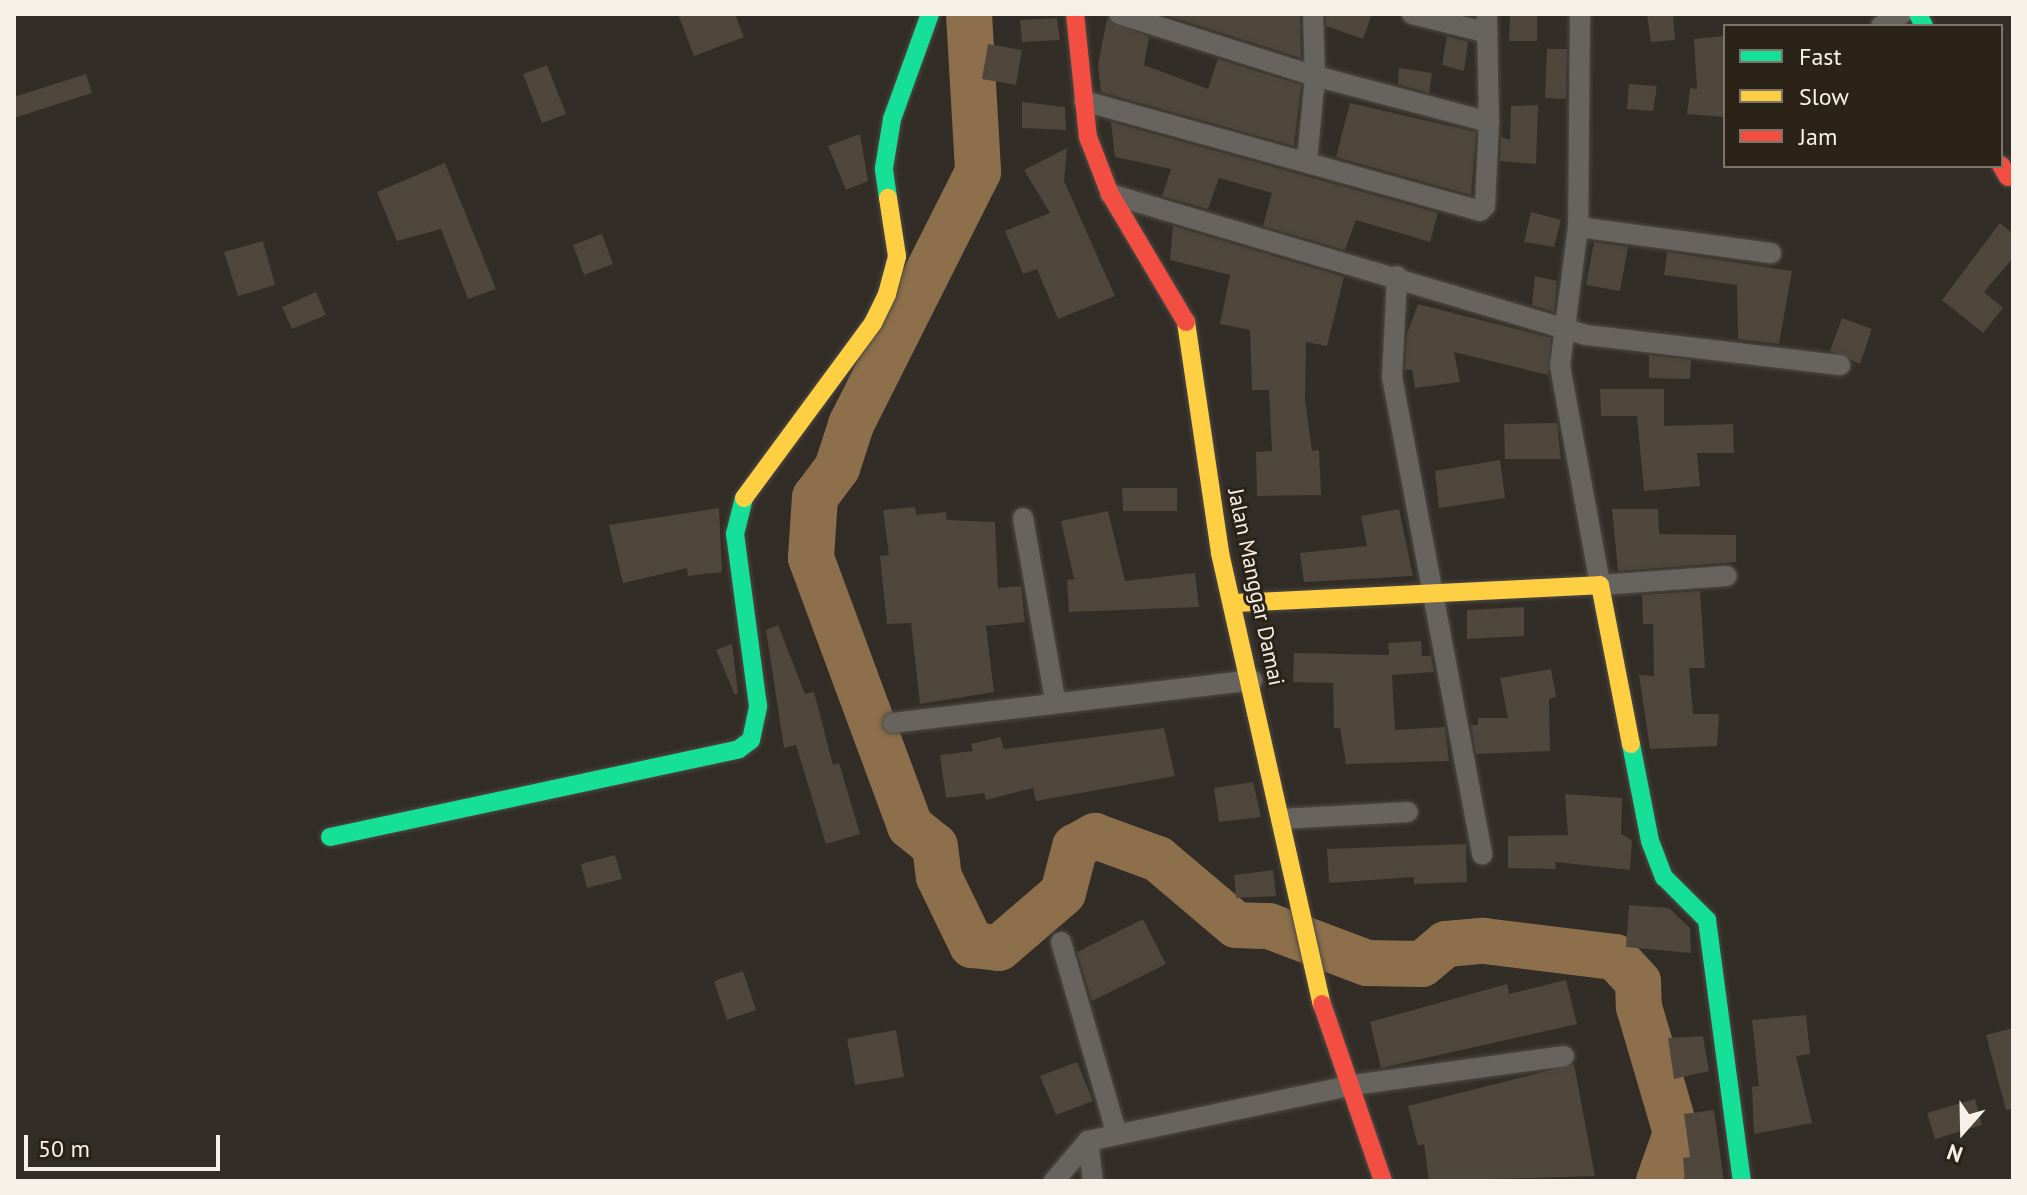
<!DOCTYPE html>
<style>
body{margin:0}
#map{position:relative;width:2027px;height:1195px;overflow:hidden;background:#322d27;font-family:"PT Sans",sans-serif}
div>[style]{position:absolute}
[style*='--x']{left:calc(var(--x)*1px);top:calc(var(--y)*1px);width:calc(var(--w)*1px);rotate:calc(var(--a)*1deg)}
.river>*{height:46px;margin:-23px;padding:0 23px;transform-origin:23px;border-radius:23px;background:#8d6f4b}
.building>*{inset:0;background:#4f463c}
.roads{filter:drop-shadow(0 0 2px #4e4a44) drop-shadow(0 0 2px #4e4a44)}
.street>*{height:20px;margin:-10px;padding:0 10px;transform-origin:10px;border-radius:10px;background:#67635e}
.fast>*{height:18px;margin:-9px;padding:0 9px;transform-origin:9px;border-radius:9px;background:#16e098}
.slow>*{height:18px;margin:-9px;padding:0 9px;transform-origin:9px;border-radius:9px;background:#ffcf43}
.jam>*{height:18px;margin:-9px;padding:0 9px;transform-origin:9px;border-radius:9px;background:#f24e42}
span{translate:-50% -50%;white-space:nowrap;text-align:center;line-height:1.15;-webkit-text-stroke:6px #2c2318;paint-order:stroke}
.street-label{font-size:22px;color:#f6f0e9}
.frame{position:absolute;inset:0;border:16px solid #f6f0e9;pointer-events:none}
.legend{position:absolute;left:1723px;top:24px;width:280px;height:144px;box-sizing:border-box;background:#2c2318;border:2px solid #7d756c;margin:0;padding:10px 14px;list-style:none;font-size:24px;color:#f6f0e9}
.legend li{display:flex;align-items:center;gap:16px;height:40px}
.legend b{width:40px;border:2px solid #7d756c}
.north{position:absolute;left:1923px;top:1091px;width:80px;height:80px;-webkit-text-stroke:6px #2c2318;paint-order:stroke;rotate:200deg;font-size:22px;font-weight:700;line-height:32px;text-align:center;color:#f6f0e9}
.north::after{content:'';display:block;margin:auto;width:28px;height:36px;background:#f6f0e9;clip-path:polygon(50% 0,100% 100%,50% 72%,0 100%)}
.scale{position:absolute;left:24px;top:1135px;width:196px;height:36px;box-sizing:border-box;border:4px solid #f6f0e9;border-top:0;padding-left:10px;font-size:24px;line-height:28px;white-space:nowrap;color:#f6f0e9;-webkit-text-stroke:6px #2c2318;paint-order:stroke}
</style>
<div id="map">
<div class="river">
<div style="--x:969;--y:14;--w:158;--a:86.7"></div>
<div style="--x:978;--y:172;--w:283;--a:116.7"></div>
<div style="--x:851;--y:425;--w:45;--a:108"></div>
<div style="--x:837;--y:468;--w:36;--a:127"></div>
<div style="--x:815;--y:497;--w:61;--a:93.8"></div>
<div style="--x:811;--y:558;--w:286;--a:69.7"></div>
<div style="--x:910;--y:826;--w:32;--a:39"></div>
<div style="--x:935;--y:846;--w:31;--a:83"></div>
<div style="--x:939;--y:877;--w:76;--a:64.1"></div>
<div style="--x:972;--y:945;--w:27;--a:6"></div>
<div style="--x:999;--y:948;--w:84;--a:-40.7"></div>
<div style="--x:1063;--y:893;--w:48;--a:-75.4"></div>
<div style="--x:1075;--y:847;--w:23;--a:-29"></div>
<div style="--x:1095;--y:836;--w:67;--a:20.1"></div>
<div style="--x:1158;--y:859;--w:102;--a:40.2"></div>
<div style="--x:1236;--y:925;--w:33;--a:2"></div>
<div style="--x:1269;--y:926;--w:105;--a:20.7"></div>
<div style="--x:1367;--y:963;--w:55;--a:1"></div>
<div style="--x:1422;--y:964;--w:31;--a:-40"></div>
<div style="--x:1446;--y:944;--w:38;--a:-5"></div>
<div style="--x:1484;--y:941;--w:132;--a:7"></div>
<div style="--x:1615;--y:957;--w:34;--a:47"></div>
<div style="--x:1638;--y:982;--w:25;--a:88"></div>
<div style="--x:1639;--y:1007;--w:131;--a:73.6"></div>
<div style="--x:1676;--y:1133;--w:51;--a:109.5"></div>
</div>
<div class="building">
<div style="clip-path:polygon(678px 14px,735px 14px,744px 37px,694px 56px)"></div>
<div style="clip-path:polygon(1162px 14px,1300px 14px,1301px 58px)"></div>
<div style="clip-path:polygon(1326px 14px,1372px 14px,1363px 39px,1326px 26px)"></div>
<div style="clip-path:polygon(1510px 14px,1537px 14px,1537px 41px,1509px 41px)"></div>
<div style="clip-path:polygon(1647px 14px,1673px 14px,1675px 40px,1651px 42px)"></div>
<div style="clip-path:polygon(1057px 18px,1060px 40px,1022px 42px,1020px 20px)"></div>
<div style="clip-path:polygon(1107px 19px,1149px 37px,1144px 65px,1208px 89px,1218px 59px,1301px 85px,1294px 146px,1101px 92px,1098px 64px)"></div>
<div style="clip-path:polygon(1447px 36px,1468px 42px,1464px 71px,1442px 65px)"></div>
<div style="clip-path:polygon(1725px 36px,1725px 117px,1687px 114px,1690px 88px,1697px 89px,1694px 39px)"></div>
<div style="clip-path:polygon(988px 44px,1022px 50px,1016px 85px,982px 79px)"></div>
<div style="clip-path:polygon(1547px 49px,1567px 49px,1566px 99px,1545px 98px)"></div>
<div style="clip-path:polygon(547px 65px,566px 114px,542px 123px,523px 74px)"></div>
<div style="clip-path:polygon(1399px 68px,1432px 73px,1429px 93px,1398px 84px)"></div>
<div style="clip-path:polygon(86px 74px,92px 93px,14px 118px,14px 97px)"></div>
<div style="clip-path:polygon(1629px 84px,1657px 86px,1653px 111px,1627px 109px)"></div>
<div style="clip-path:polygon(1022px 102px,1065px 107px,1066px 130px,1022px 128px)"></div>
<div style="clip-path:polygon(1350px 103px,1476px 132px,1471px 195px,1336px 157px)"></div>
<div style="clip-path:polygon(1538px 105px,1536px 164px,1500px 161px,1501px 137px,1510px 140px,1511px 106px)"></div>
<div style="clip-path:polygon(1111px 122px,1438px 213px,1430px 242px,1356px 220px,1345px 250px,1263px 226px,1272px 193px,1219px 178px,1208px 209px,1162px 196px,1171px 169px,1115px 157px)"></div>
<div style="clip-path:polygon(860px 134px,868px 181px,846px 190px,828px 146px)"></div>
<div style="clip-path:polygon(1067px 148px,1064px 181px,1115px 296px,1058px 319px,1037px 269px,1023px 274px,1005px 231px,1050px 213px,1024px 170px)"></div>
<div style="clip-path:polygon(445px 163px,496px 289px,468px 299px,441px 229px,397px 241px,377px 192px)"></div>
<div style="clip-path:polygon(1531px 212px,1561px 220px,1554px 247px,1524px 242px)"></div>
<div style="clip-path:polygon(2000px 223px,2013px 234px,2013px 258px,1984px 292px,2003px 308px,1983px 333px,1942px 300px)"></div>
<div style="clip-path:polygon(1173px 226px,1344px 277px,1327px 346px,1306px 342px,1305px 400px,1312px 451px,1319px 450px,1321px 495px,1257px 496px,1256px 452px,1272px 451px,1269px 390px,1252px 390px,1250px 330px,1220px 324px,1230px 275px,1170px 260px)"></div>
<div style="clip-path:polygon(602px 234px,613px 264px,584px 275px,573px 245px)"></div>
<div style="clip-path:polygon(263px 241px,275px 285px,238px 296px,224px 252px)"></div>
<div style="clip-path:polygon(1594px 242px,1628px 247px,1620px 291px,1586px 285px)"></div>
<div style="clip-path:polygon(1667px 252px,1792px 271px,1779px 344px,1738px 339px,1737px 285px,1664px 275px)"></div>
<div style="clip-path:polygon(1535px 276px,1557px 281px,1554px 312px,1532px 305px)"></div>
<div style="clip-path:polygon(316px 292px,326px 315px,292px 329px,282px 307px)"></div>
<div style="clip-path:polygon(1418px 304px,1551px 338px,1548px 375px,1454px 352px,1460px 382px,1415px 388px,1412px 370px,1405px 370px,1407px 334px)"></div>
<div style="clip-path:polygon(1842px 318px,1872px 329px,1860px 364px,1830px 351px)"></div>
<div style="clip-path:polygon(1649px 355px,1691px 360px,1690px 379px,1649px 378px)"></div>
<div style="clip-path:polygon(1600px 389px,1664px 389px,1664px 426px,1733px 424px,1734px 453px,1697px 453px,1700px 486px,1644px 491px,1637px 416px,1601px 416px)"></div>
<div style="clip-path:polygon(1557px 423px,1561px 459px,1505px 459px,1504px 424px)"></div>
<div style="clip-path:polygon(1500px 460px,1505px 498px,1439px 508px,1435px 471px)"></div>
<div style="clip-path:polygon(1122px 488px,1177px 488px,1177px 511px,1123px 511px)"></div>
<div style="clip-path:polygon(915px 507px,916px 515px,946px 512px,947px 520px,995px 522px,998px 588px,1021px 586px,1025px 622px,986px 626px,994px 692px,920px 704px,911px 623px,887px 624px,880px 556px,889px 555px,883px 510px)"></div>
<div style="clip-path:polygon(719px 508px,722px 572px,688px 576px,687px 568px,623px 583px,609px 525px)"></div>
<div style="clip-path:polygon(1399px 509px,1413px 576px,1304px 582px,1300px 553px,1367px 546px,1361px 516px)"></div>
<div style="clip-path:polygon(1612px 509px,1658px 509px,1659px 534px,1736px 535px,1736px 562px,1618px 571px)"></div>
<div style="clip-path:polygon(1108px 511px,1125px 581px,1195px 573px,1199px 607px,1069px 612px,1067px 580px,1074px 579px,1061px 521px)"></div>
<div style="clip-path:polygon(1700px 591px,1705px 668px,1689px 668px,1693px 714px,1719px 714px,1717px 746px,1650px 749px,1639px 675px,1654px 676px,1653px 624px,1643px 624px,1642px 595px)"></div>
<div style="clip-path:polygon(1524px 607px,1524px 636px,1467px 639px,1467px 610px)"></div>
<div style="clip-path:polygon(778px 625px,805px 694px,814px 692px,833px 765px,839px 763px,860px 834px,826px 844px,796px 745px,784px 748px,766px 630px)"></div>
<div style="clip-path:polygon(1421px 641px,1422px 656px,1431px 656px,1434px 672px,1392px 675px,1395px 730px,1445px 727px,1449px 761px,1346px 764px,1340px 728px,1334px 728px,1333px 683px,1293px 682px,1294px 653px,1389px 655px,1388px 643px)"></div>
<div style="clip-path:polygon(732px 644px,738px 693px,735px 695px,716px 650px)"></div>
<div style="clip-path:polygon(1551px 669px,1556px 697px,1549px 699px,1550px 751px,1476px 754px,1471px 725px,1478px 725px,1478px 718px,1508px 718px,1500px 678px)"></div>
<div style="clip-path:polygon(1164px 728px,1175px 776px,1036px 801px,1033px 788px,986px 800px,984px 793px,946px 798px,940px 755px,973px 751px,971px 744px,1000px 737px,1004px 749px)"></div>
<div style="clip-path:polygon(1253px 782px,1261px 817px,1219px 822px,1214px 788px)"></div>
<div style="clip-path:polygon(1565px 794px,1622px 798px,1621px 834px,1632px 840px,1630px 870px,1555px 862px,1556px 869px,1508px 868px,1508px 836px,1568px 835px)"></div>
<div style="clip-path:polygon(1466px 844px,1467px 882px,1414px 884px,1414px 877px,1329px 883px,1327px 849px)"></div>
<div style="clip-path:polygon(615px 855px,622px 879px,587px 888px,581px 864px)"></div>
<div style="clip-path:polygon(1273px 870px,1276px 896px,1236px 898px,1234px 875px)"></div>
<div style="clip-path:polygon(1629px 905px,1669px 908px,1690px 928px,1691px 953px,1626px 947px)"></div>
<div style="clip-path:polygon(1143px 919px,1166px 964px,1092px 1001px,1077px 952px)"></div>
<div style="clip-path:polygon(743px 971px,756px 1010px,727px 1020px,714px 981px)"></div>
<div style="clip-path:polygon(1566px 980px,1577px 1024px,1381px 1068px,1370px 1022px,1507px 984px,1509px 994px)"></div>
<div style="clip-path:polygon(1806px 1015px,1810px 1054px,1796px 1056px,1812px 1123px,1754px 1134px,1752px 1087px,1759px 1086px,1752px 1020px)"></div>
<div style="clip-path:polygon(2013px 1028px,2013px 1109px,2006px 1110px,1986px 1035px)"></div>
<div style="clip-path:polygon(896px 1030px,904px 1077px,855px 1085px,847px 1039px)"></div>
<div style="clip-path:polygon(1703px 1036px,1709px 1071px,1674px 1079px,1668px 1038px)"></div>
<div style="clip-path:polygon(1077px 1062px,1093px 1101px,1056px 1115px,1040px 1076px)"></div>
<div style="clip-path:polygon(1574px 1064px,1595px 1176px,1429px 1181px,1424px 1144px,1418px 1146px,1408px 1106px)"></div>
<div style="clip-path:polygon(1975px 1099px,1982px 1125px,1935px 1139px,1927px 1113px)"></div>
<div style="clip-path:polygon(1714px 1110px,1724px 1181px,1685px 1181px,1683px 1158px,1690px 1157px,1684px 1114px)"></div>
</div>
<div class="roads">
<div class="street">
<div style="--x:1119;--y:14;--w:206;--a:17.6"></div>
<div style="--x:1315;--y:76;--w:62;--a:-91.8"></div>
<div style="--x:1412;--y:14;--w:78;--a:14"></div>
<div style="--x:1580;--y:14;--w:213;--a:90.5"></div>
<div style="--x:1578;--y:227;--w:140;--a:97.4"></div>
<div style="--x:1560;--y:366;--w:223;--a:79.6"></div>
<div style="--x:1600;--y:585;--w:127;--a:-4.1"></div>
<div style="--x:1881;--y:26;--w:24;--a:-30"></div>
<div style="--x:1084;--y:101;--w:411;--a:15.5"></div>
<div style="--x:1480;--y:211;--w:7;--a:-45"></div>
<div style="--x:1485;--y:206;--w:84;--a:-87.3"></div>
<div style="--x:1489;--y:122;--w:108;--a:-91.1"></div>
<div style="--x:1307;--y:161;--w:85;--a:-84.6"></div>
<div style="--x:1315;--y:76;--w:180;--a:14.8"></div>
<div style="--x:1110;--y:194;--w:497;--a:16.5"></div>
<div style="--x:1587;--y:335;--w:255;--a:6.8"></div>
<div style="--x:1578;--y:227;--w:195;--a:7.7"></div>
<div style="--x:1397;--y:276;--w:101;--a:92.8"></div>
<div style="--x:1392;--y:377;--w:486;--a:79.3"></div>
<div style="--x:1023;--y:518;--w:185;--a:80"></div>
<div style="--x:893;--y:723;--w:362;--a:-6.8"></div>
<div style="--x:1282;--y:819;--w:126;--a:-3.2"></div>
<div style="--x:1061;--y:942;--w:201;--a:73.8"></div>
<div style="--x:1088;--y:1141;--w:40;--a:82.9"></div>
<div style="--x:1054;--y:1181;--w:52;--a:-49.6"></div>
<div style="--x:1088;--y:1141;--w:271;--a:-11.9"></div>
<div style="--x:1353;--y:1085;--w:213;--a:-7.8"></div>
</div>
<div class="fast">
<div style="--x:1918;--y:14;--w:13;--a:63"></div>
<div style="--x:888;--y:198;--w:30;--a:-98"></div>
<div style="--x:884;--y:168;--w:50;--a:-80.7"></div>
<div style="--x:892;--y:119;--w:112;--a:-70.1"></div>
<div style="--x:1631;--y:744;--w:99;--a:78.9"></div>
<div style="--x:1650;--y:841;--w:39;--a:69"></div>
<div style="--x:1664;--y:877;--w:61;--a:45"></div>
<div style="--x:1707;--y:920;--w:263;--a:82.4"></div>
<div style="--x:330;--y:837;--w:418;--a:-12.1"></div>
<div style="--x:739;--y:749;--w:15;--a:-37"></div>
<div style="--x:751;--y:740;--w:35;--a:-78"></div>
<div style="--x:758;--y:706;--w:174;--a:-97.6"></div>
<div style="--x:735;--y:534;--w:37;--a:-76"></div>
</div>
<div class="slow">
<div style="--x:1186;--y:322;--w:233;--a:81.6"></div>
<div style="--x:1220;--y:553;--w:462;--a:77.3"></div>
<div style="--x:744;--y:498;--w:217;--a:-53.6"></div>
<div style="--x:873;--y:323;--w:32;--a:-64"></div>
<div style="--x:887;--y:294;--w:39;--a:-75"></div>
<div style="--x:897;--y:256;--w:59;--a:-98.8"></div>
<div style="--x:1234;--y:603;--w:366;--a:-2.8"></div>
<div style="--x:1600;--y:585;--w:162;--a:79"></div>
</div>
<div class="jam">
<div style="--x:1075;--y:14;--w:124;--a:84"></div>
<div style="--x:1088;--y:137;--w:61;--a:68.9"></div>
<div style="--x:1110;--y:194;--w:149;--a:59.3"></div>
<div style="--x:2001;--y:165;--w:14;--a:60"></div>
<div style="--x:1322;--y:1004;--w:187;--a:71"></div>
</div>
</div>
<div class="street-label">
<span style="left:1256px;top:587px;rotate:78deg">Jalan Manggar Damai</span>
</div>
<div class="frame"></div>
<ul class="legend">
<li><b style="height:10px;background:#16e098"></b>Fast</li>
<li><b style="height:10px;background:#ffcf43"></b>Slow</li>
<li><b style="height:10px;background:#f24e42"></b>Jam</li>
</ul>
<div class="north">N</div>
<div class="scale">50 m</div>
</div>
